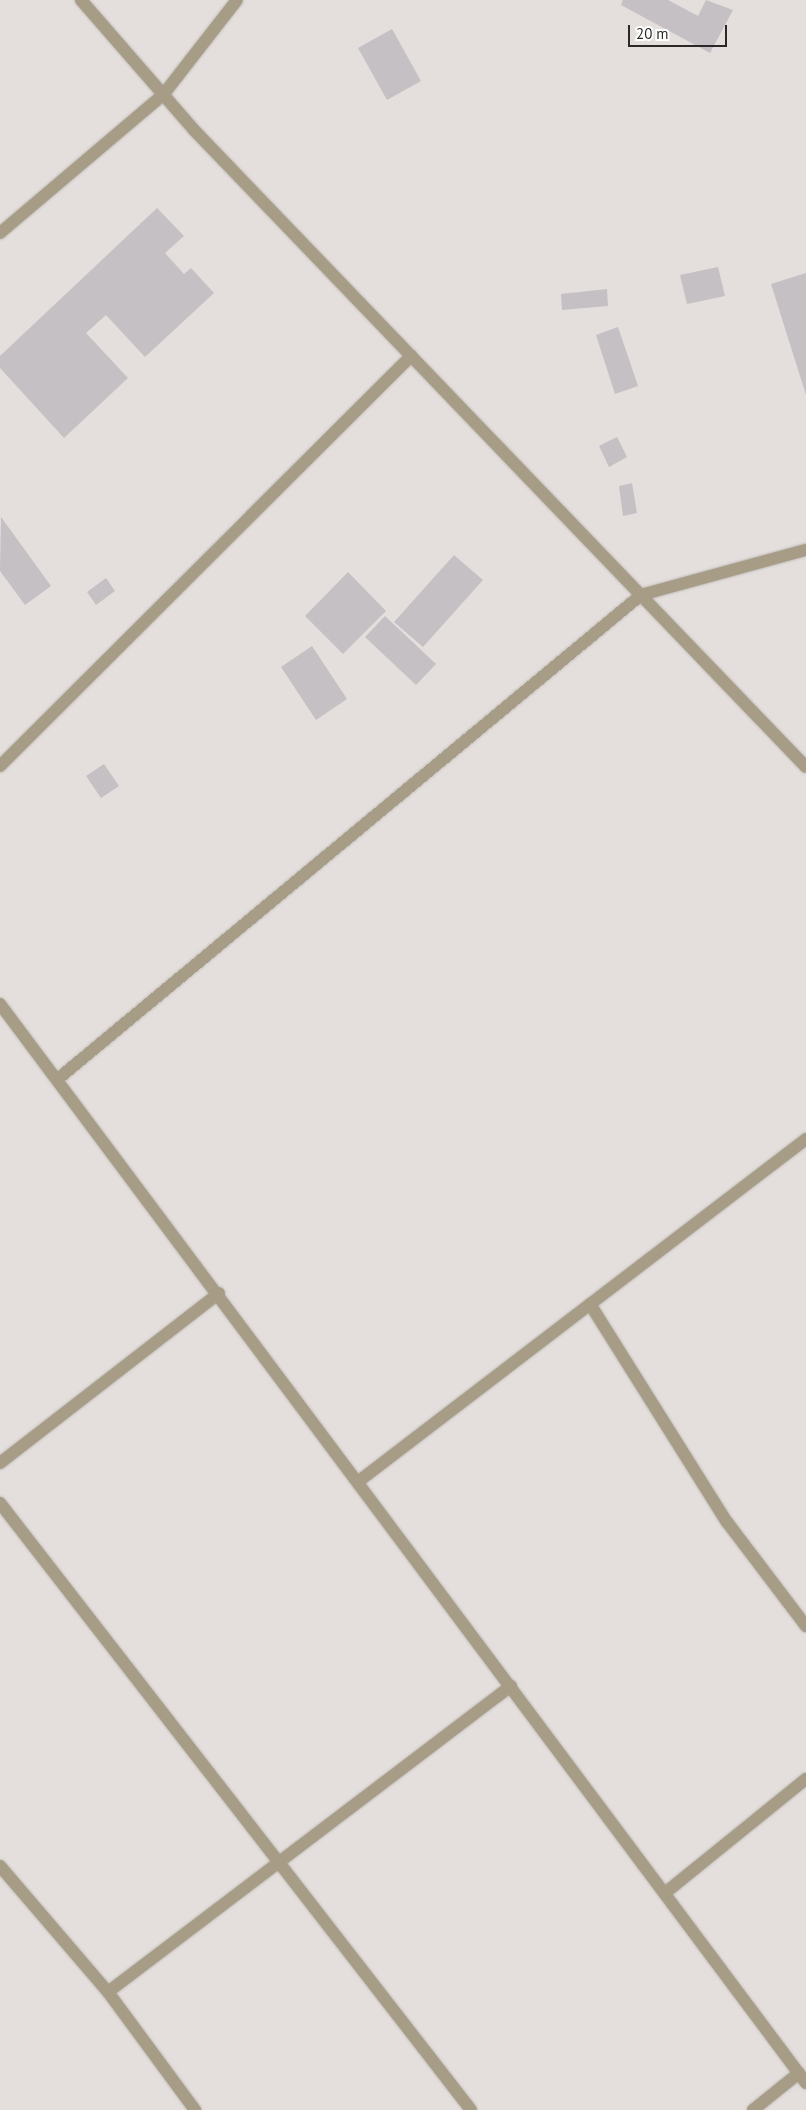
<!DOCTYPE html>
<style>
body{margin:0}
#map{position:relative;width:806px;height:2110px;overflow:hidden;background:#e4dfdc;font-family:"PT Sans",sans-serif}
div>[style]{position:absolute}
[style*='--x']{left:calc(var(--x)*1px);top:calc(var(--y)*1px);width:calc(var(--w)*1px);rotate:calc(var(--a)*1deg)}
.building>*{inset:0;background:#c4c0c4}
.roads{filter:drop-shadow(0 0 1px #bfbbb8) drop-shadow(0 0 1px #bfbbb8)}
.minor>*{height:12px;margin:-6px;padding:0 6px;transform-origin:6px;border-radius:6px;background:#a79c85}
span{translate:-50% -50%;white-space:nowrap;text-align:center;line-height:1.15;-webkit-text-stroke:5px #fff;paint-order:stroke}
.scale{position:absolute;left:628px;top:25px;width:99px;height:22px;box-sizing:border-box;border:2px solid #2b2928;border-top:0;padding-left:6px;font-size:15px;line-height:18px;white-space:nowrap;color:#2b2928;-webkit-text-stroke:4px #fff;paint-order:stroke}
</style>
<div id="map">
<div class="building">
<div style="clip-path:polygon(623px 0,668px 0,698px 16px,706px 0,733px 10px,710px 53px,621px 5px)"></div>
<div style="clip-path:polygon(392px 29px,421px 81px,387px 100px,358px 48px)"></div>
<div style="clip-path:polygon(157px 208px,184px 236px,165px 253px,184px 274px,191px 268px,214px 293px,145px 357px,106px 315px,86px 333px,128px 378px,64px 438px,0 368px,0 356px)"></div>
<div style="clip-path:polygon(718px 267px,725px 296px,687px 304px,680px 275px)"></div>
<div style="clip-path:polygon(806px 273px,806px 395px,771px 284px)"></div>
<div style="clip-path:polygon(607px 289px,608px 306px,562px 310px,561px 294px)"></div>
<div style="clip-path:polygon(618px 327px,638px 386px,615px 394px,596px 335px)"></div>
<div style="clip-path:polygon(617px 437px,627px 457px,609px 467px,599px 446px)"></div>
<div style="clip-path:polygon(632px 483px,637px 513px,623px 516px,619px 486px)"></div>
<div style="clip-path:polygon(1px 517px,51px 586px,25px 605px,0 571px)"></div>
<div style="clip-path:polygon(454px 555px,483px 580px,423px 647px,394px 622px)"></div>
<div style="clip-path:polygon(348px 572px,386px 611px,343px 654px,305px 616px)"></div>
<div style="clip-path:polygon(106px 578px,115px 591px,96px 605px,87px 592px)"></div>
<div style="clip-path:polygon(385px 616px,436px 664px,416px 685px,365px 637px)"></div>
<div style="clip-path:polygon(312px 646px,347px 699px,316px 720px,281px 667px)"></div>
<div style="clip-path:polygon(104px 764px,119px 786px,101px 798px,86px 776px)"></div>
</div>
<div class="roads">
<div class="minor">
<div style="--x:81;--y:0;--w:172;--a:49"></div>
<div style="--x:194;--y:130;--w:883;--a:46.15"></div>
<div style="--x:0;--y:233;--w:214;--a:-40.3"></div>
<div style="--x:163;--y:95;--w:120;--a:-52.1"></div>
<div style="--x:0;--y:766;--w:581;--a:-44.93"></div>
<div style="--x:0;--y:1004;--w:1347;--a:53.24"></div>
<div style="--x:59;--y:1078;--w:756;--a:-39.69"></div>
<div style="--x:641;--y:595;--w:171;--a:-15.3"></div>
<div style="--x:590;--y:1304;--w:257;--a:57.9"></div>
<div style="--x:727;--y:1522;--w:131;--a:52.8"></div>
<div style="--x:0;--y:1463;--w:277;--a:-37.8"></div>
<div style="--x:359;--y:1481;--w:563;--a:-37.42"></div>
<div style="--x:0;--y:1503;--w:768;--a:52.19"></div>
<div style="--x:0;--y:1866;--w:166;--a:49.4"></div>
<div style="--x:108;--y:1992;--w:147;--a:53.6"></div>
<div style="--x:665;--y:1893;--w:181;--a:-39"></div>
<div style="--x:108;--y:1992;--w:506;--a:-37.21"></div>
<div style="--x:753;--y:2110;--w:59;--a:-38.8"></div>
</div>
</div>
<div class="scale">20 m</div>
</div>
